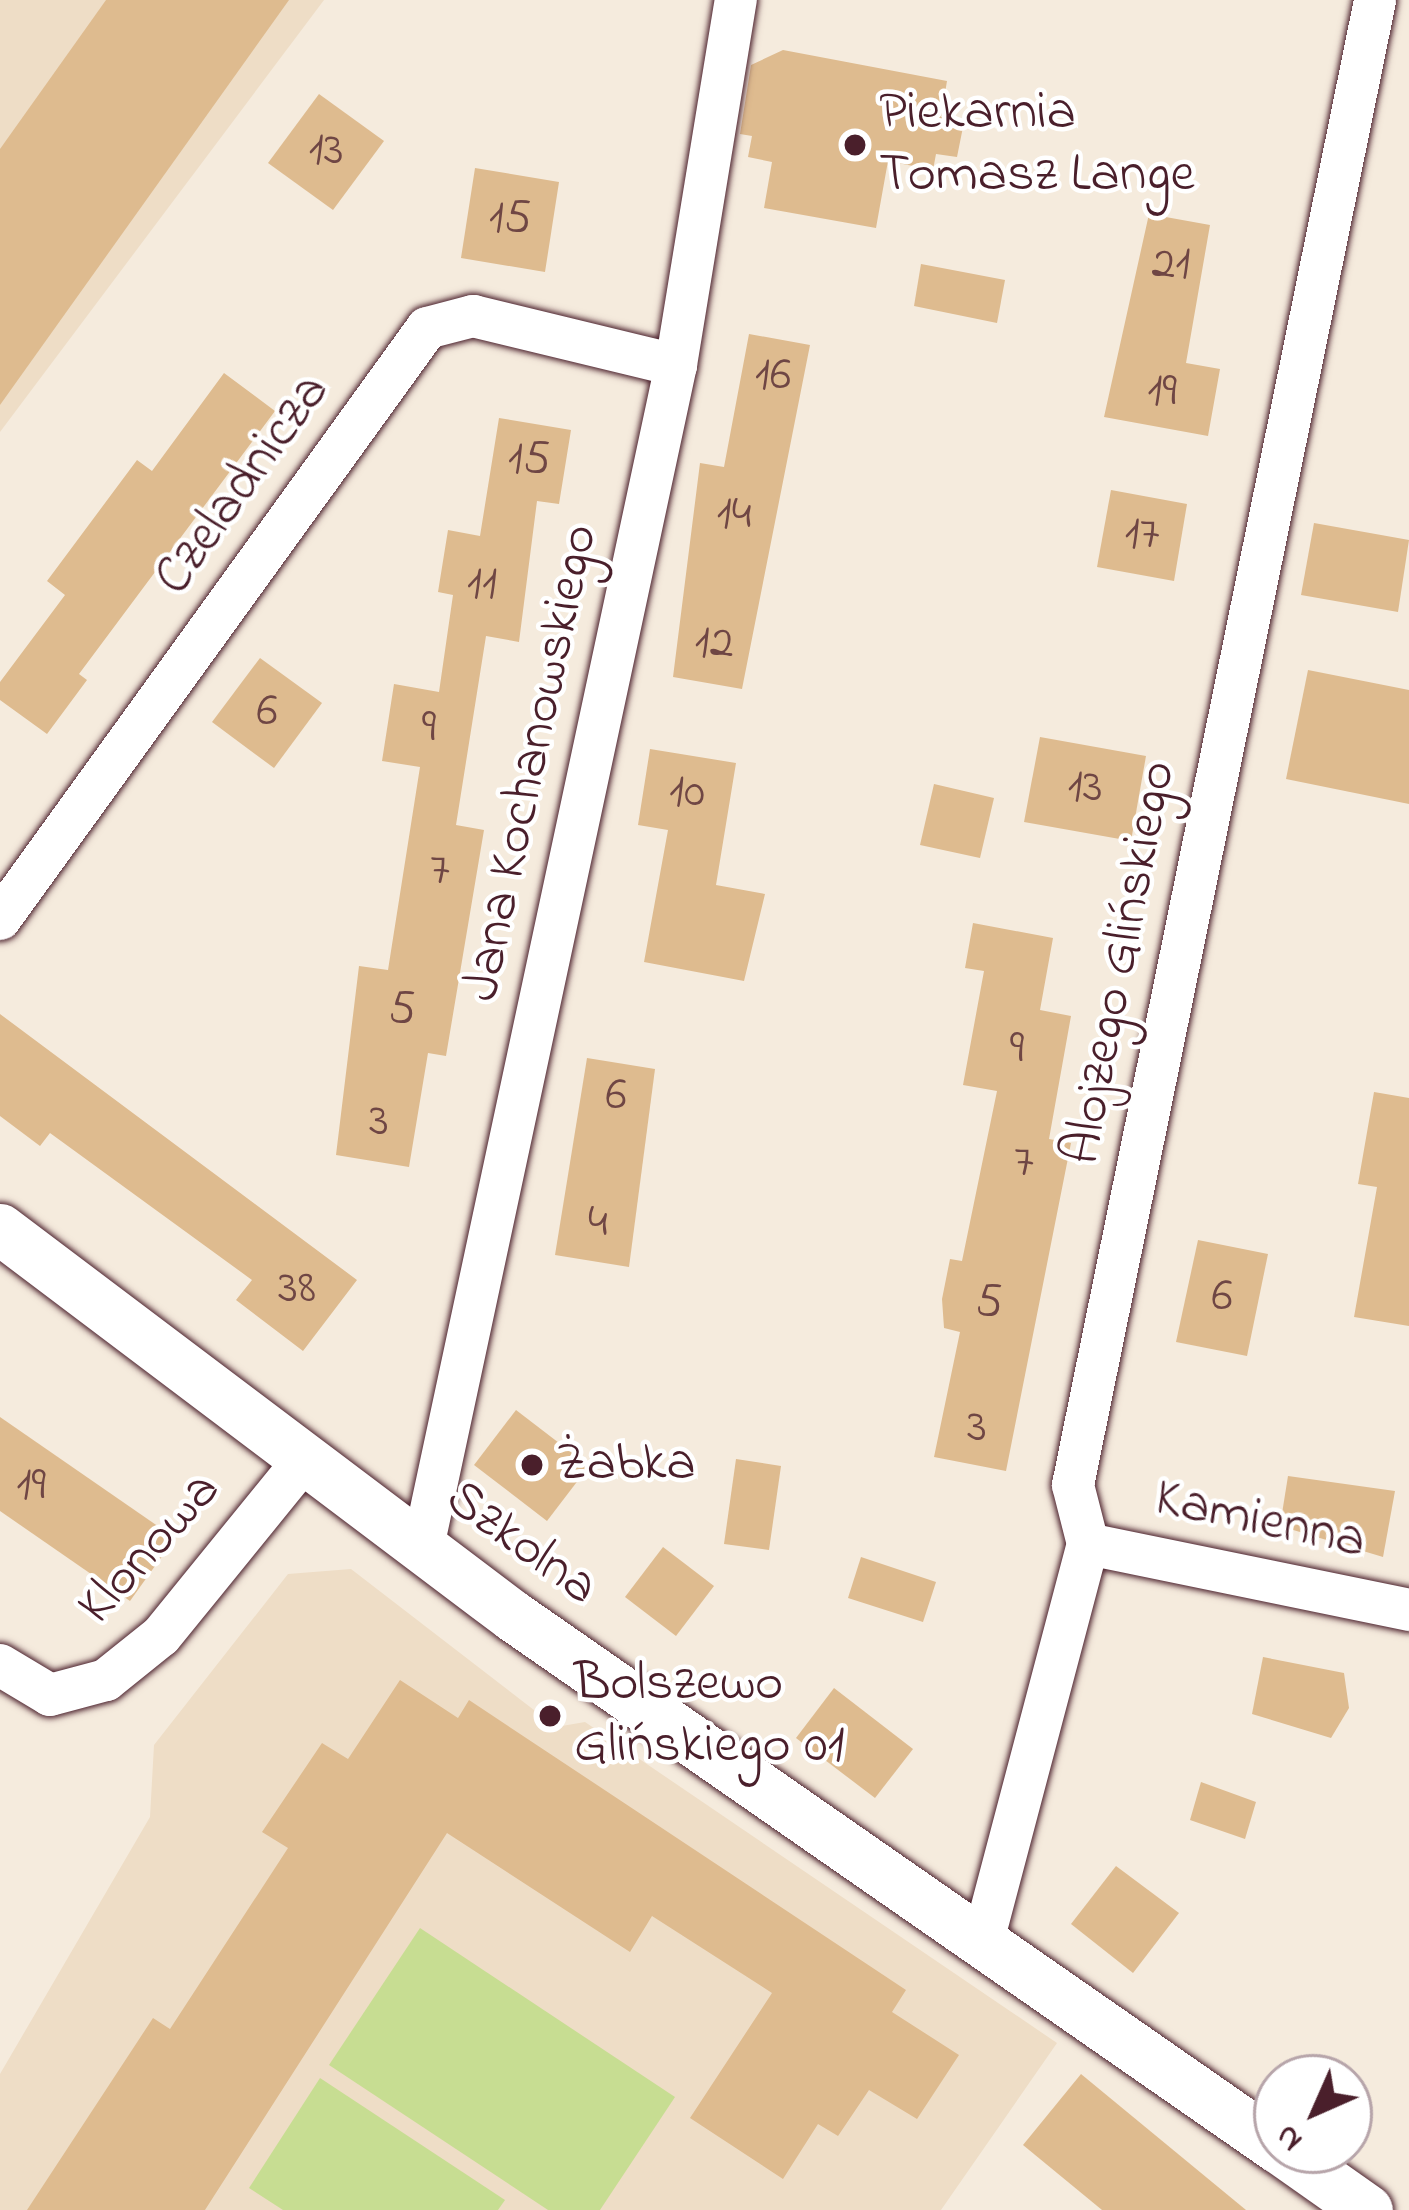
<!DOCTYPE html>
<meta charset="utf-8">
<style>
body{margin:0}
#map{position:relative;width:1409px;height:2210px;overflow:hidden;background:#f5ebdd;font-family:"Indie Flower",sans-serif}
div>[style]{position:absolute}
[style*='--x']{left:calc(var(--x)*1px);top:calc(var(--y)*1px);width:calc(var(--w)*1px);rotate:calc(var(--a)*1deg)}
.built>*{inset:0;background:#eeddc6}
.green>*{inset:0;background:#c7dd92}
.building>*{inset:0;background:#debb8f}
.roads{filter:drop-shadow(0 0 3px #4a1f2b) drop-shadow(0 0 3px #4a1f2b)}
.minor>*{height:42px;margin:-21px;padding:0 21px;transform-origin:21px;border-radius:21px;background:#fff}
.tertiary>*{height:51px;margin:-25.5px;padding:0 25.5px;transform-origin:25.5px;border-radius:25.5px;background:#fff}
.dots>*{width:33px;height:33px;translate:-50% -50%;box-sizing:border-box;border:6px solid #fff;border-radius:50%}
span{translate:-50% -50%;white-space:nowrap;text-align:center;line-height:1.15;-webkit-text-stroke:9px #fff;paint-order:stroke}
.number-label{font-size:48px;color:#6f4644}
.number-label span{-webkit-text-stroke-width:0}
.poi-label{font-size:54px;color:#4a1f2b}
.left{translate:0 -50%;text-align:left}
.street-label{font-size:54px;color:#4a1f2b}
.north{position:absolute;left:1253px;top:2054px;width:120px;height:120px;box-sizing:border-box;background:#fff;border:3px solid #b7a5aa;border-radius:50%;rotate:225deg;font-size:33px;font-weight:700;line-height:48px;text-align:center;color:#4a1f2b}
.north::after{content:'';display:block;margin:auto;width:42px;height:54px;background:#4a1f2b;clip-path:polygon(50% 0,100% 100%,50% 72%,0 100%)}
</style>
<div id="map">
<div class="built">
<div style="clip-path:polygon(0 0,324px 0,0 432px)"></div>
<div style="clip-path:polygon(351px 1569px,556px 1727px,585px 1722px,1057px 2043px,941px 2210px,0 2210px,0 2074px,150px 1817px,154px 1745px,288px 1574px)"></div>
</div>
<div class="green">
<div style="clip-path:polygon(420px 1928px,675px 2097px,600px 2210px,548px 2210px,329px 2065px)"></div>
<div style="clip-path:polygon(320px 2078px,505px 2200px,498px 2210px,283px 2210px,249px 2188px)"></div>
</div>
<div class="building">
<div style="clip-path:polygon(106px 0,289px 0,0 405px,0 149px)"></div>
<div style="clip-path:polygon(783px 50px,947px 81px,941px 117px,964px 122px,957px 157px,936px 154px,933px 170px,888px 161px,876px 228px,764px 208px,772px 162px,748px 157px,752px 136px,740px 134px,751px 65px)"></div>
<div style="clip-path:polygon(319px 94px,384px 141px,333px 210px,268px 163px)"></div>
<div style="clip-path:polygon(475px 168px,559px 182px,545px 272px,461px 258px)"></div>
<div style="clip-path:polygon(1149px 214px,1210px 225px,1186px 363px,1220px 369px,1208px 436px,1104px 417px)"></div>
<div style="clip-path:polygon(921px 264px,1005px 280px,997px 323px,914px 306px)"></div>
<div style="clip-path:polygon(749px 334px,810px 345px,742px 689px,673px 677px,700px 463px,724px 467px)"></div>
<div style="clip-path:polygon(224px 373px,275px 411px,79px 674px,87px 680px,47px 734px,0 700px,0 682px,65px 595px,47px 581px,137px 460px,152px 471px)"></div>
<div style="clip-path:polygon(499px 418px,571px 430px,559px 504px,537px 501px,519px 642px,486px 636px,456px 825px,484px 830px,446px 1056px,428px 1053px,409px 1167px,336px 1155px,359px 966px,388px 970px,420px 767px,382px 761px,394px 684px,439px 692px,453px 595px,438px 592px,448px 530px,480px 536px)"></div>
<div style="clip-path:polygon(1111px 490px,1187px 504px,1174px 581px,1097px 567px)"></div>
<div style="clip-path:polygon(1314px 523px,1409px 540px,1398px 612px,1301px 595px)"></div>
<div style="clip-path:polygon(260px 658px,322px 703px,274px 768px,212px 722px)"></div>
<div style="clip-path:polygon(1308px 670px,1409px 690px,1409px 804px,1286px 779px)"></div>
<div style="clip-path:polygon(1040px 737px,1146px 756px,1131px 841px,1024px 822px)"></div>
<div style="clip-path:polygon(650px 749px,736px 763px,716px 885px,765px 894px,744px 981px,644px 962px,668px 830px,638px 825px)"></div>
<div style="clip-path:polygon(934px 784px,994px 798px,980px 858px,920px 845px)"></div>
<div style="clip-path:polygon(973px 923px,1053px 938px,1040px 1010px,1071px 1016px,1049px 1139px,1071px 1143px,1006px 1471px,934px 1457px,960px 1332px,944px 1328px,942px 1299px,950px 1259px,962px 1261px,997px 1091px,963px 1085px,984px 971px,965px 968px)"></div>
<div style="clip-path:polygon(0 1014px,357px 1280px,303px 1351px,236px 1300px,252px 1280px,50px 1133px,40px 1146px,0 1116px)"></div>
<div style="clip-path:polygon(587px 1058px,655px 1069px,629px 1267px,555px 1255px)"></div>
<div style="clip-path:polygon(1374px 1092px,1409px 1098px,1409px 1326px,1354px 1317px,1377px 1187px,1358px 1184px)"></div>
<div style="clip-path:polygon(1198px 1240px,1268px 1254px,1247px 1356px,1176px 1342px)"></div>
<div style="clip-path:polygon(516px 1410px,589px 1466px,547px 1521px,474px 1465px)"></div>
<div style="clip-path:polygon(0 1417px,175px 1538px,130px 1601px,0 1511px)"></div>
<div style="clip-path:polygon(736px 1459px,781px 1466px,769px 1550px,724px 1544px)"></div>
<div style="clip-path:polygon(1288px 1476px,1395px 1491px,1383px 1557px,1280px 1526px)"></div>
<div style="clip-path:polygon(663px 1547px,714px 1586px,676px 1636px,625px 1597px)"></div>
<div style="clip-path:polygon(861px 1557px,936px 1582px,923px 1622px,848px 1598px)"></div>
<div style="clip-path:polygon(1263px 1657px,1344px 1673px,1349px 1708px,1331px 1738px,1252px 1714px)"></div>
<div style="clip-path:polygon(400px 1680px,458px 1718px,469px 1700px,906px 1990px,892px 2012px,959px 2055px,917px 2119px,869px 2090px,838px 2136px,818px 2124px,783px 2179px,690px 2118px,772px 1993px,652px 1916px,630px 1952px,447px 1833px,205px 2210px,27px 2210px,153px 2018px,170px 2029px,288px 1848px,262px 1832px,322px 1743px,348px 1759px)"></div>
<div style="clip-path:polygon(834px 1688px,913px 1749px,875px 1798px,796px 1738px)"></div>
<div style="clip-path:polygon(1201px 1782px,1256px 1802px,1245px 1839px,1190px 1820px)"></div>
<div style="clip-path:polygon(1116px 1866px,1179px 1913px,1133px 1973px,1071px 1924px)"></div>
<div style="clip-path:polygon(1081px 2074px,1246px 2210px,1102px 2210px,1023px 2145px)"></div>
</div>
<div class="roads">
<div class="minor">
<div style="--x:0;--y:919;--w:729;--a:-54.15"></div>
<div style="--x:427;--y:328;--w:48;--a:-14.6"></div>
<div style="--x:473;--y:316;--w:209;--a:13.6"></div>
<div style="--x:1088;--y:1544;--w:328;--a:11.6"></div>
<div style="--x:423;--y:1547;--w:1209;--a:-77.92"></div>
<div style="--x:676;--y:365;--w:370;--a:-80.7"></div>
<div style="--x:0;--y:1665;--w:58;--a:31"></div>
<div style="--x:50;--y:1695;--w:58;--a:-15"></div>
<div style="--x:106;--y:1680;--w:70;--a:-38.7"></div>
<div style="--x:161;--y:1636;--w:227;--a:-50.9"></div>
<div style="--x:983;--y:1941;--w:411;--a:-75.2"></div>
<div style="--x:1088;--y:1544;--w:61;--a:-104.3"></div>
<div style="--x:1073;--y:1485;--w:1515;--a:-78.5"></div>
</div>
<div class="tertiary">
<div style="--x:0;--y:1229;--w:643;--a:37.03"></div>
<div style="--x:513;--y:1616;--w:930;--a:34.8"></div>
<div style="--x:1282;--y:2150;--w:104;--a:35.2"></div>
</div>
</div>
<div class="dots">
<div style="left:855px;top:145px;background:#4a1f2b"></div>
<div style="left:532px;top:1465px;background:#4a1f2b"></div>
<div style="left:550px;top:1716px;background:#4a1f2b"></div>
</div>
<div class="number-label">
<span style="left:326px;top:152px">13</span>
<span style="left:510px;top:220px">15</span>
<span style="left:1171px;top:266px">21</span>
<span style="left:773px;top:377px">16</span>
<span style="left:1162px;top:393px">19</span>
<span style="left:529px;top:461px">15</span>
<span style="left:734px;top:516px">14</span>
<span style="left:1142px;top:536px">17</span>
<span style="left:482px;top:586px">11</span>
<span style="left:714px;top:645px">12</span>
<span style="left:267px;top:713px">6</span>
<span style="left:429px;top:729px">9</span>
<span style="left:1085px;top:789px">13</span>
<span style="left:687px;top:794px">10</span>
<span style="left:440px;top:872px">7</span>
<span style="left:402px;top:1011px">5</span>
<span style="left:1017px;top:1050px">9</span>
<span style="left:616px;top:1097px">6</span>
<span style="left:379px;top:1123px">3</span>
<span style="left:1024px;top:1164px">7</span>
<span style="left:598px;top:1224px">4</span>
<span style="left:297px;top:1290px">38</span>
<span style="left:1222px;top:1298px">6</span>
<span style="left:989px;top:1304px">5</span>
<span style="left:977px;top:1429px">3</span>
<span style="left:31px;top:1487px">19</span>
</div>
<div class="poi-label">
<span class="left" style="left:879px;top:145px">Piekarnia<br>Tomasz Lange</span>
<span class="left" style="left:556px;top:1465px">Żabka</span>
<span class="left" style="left:574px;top:1716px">Bolszewo<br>Glińskiego 01</span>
</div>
<div class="street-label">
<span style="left:243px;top:485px;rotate:-54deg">Czeladnicza</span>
<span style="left:532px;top:763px;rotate:-78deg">Jana Kochanowskiego</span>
<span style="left:1121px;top:963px;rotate:-79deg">Alojzego Glińskiego</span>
<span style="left:1260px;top:1521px;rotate:12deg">Kamienna</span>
<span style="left:521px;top:1544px;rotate:36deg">Szkolna</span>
<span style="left:150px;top:1549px;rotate:-48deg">Klonowa</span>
</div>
<div class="north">N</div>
</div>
